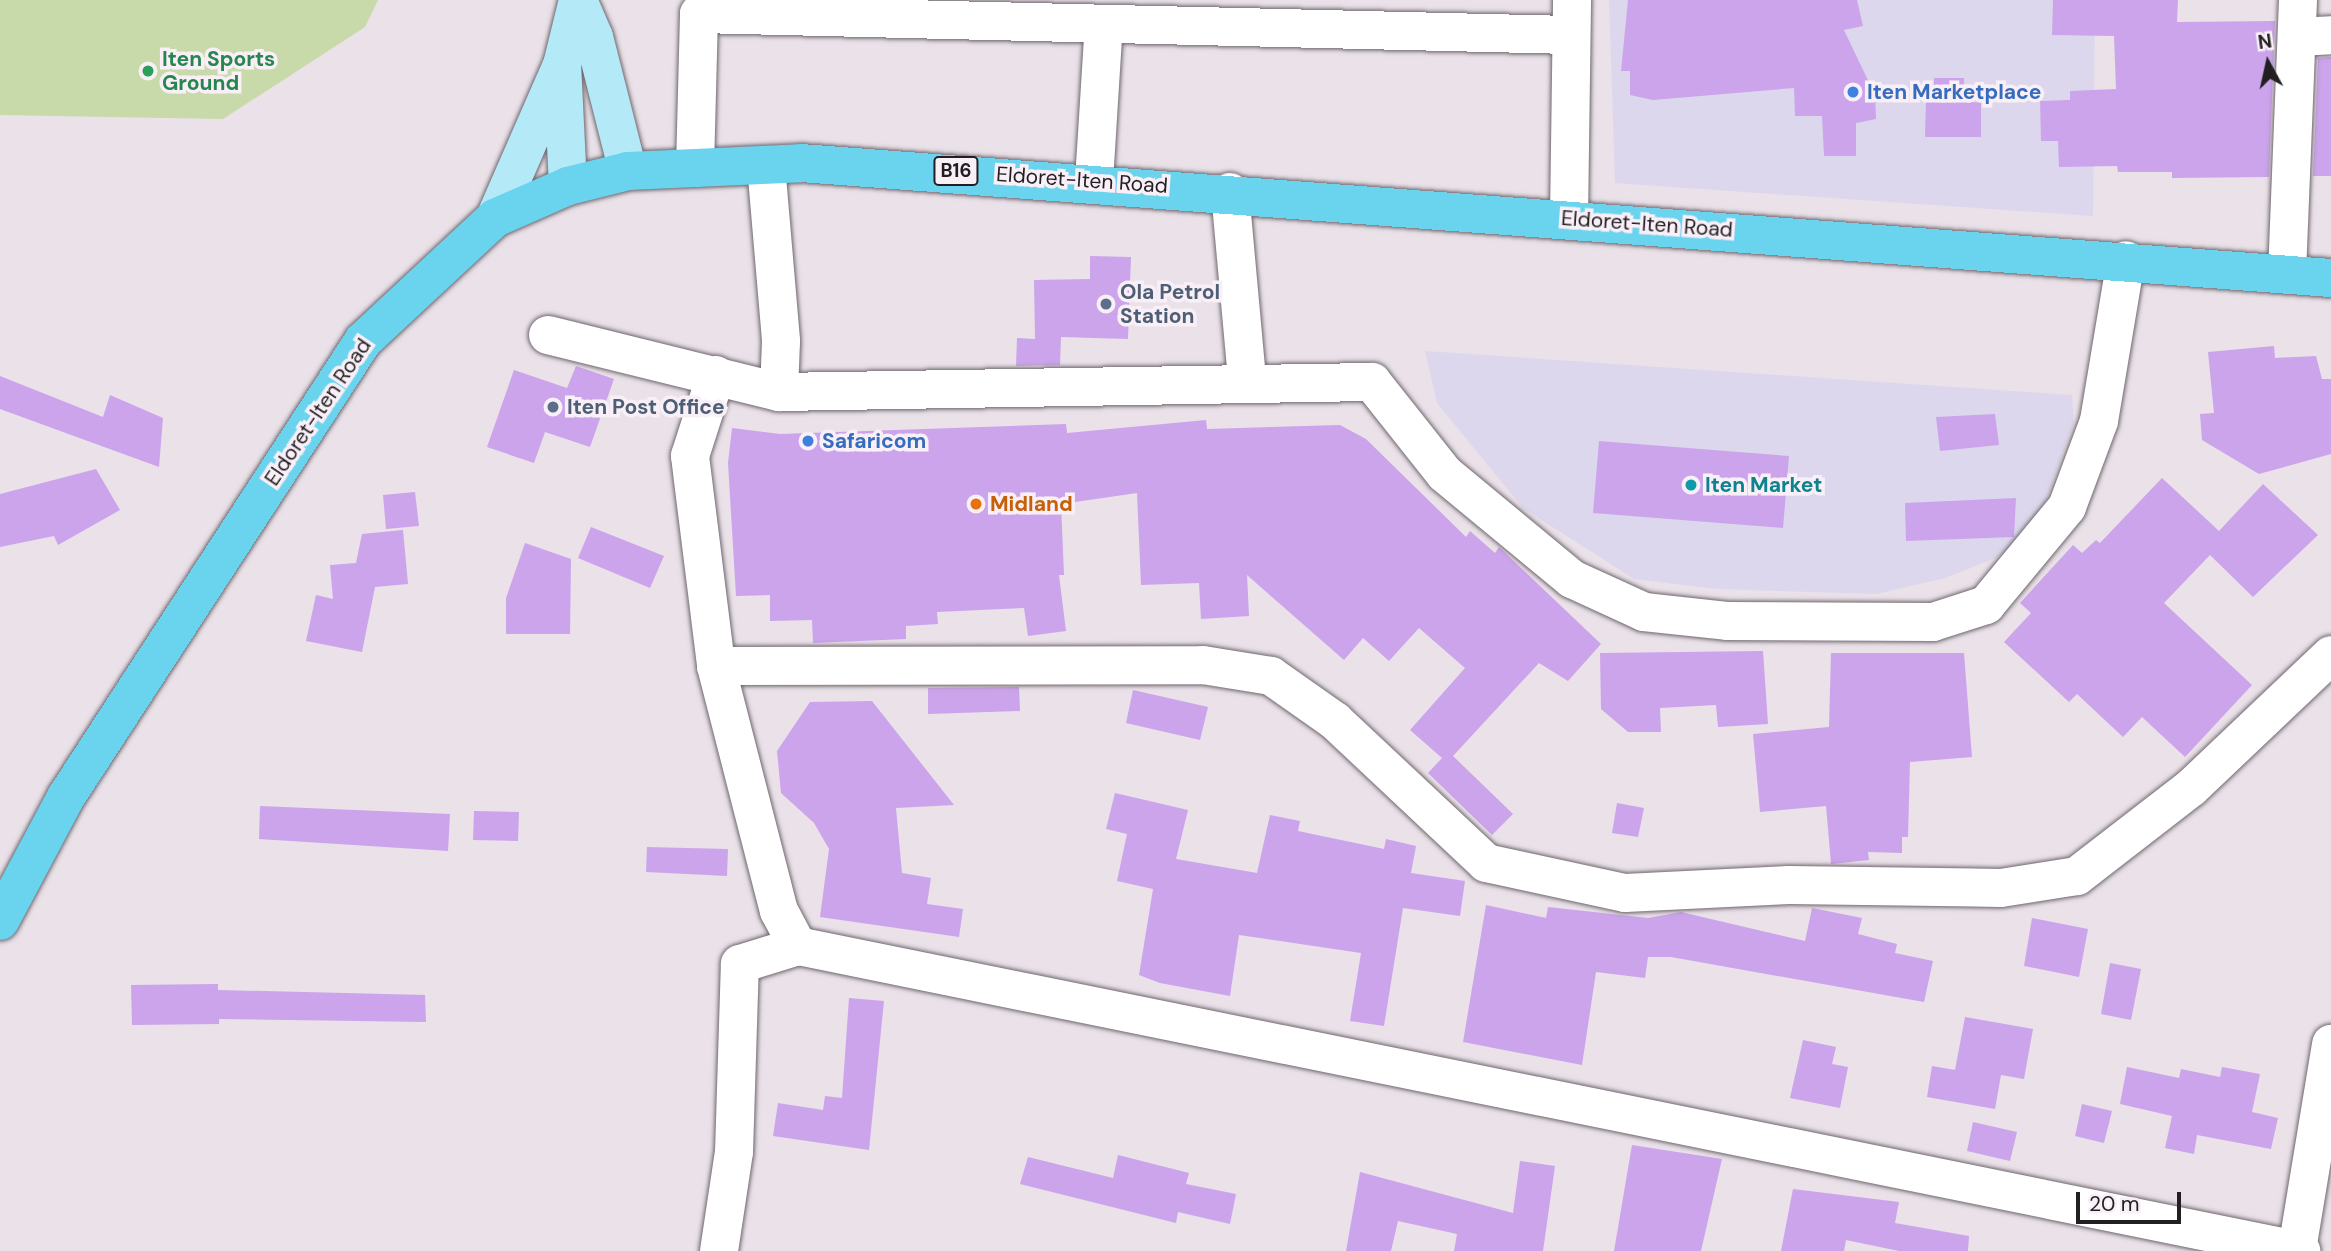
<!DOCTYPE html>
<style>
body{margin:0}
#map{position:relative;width:2331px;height:1251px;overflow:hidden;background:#eae1e9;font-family:"DM Sans",sans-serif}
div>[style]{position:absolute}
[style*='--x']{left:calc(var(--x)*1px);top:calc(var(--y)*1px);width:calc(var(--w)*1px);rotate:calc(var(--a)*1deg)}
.commercial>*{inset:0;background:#ddd7ed}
.green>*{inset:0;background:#c8d9aa}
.building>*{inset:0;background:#cba4eb}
.roads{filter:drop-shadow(0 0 2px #6f676e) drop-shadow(0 0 2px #6f676e)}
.street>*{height:38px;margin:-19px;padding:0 19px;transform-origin:19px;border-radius:19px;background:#fff}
.secondary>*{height:38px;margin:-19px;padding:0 19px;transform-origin:19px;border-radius:19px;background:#b4eaf7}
.primary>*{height:38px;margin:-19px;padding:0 19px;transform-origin:19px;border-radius:19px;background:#6ad4ef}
.dots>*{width:19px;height:19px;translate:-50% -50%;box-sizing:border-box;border:4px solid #f8eff7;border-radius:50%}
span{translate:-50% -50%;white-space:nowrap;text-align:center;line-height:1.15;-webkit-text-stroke:7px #f8eff7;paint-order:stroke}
.shield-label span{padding:2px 5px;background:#f8eff7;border:2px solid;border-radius:5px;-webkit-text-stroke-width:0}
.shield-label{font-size:19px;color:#221f22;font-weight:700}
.leisure-label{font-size:21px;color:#27864d;font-weight:700}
.left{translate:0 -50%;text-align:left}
.shop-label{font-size:21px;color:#366cbe;font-weight:700}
.street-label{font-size:21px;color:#221f22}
.service-label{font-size:21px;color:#4e5e75;font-weight:700}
.culture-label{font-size:21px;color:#0d838f;font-weight:700}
.food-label{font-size:21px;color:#c56008;font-weight:700}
.north{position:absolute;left:2233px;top:28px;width:70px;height:70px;-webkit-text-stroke:5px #f8eff7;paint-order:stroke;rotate:352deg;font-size:19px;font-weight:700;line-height:28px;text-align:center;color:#221f22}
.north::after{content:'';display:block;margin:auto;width:24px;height:32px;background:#221f22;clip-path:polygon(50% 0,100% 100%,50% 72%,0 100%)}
.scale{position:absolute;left:2076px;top:1192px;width:105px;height:32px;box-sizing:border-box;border:4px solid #221f22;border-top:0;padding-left:9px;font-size:21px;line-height:24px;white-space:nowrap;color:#221f22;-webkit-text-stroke:5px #f8eff7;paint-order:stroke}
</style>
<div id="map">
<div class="commercial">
<div style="clip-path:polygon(1609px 0,2095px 0,2093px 216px,1615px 183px)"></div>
<div style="clip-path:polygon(1425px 351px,2072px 395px,2074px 422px,2036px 530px,1996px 558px,1945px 578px,1876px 594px,1718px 589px,1634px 579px,1523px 508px,1437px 403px)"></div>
</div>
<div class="green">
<div style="clip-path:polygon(0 0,378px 0,365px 27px,223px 119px,0 115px)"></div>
</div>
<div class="building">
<div style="clip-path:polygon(1628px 0,1857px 0,1863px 26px,1844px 30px,1875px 95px,1876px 119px,1856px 123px,1856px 156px,1824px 156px,1822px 116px,1795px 116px,1794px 88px,1653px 100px,1630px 95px,1630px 71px,1621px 71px)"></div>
<div style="clip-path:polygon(2053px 0,2178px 0,2177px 22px,2275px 21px,2269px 177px,2172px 178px,2172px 172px,2118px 172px,2117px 166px,2059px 167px,2058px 141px,2041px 141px,2040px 101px,2070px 100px,2070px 91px,2116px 89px,2114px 36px,2052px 35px)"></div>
<div style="clip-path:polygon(2331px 57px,2331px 176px,2313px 176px,2318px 58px)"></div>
<div style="clip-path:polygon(1934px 78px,1964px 78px,1964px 101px,1981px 103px,1981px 137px,1925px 137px,1926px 99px,1934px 98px)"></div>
<div style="clip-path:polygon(1090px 256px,1131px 257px,1128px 339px,1061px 337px,1060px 365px,1016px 366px,1017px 338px,1035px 339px,1034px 280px,1090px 279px)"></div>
<div style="clip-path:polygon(2274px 346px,2275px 358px,2316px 356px,2322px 379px,2331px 379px,2331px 454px,2259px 474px,2202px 440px,2200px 414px,2214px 413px,2208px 352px)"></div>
<div style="clip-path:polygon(576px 366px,614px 379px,590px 447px,545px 432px,534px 463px,487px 447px,514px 370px,567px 388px)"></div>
<div style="clip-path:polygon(0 376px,103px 417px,110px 395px,163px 418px,159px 467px,0 409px)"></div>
<div style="clip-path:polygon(1995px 414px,1999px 445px,1940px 451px,1936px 417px)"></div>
<div style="clip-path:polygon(1206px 420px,1207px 429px,1340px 425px,1366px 439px,1466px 537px,1470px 531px,1495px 553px,1499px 547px,1601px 644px,1568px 681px,1539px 663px,1453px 756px,1513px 814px,1492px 835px,1428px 773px,1442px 758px,1410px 730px,1465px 668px,1419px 628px,1389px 661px,1363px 638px,1344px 660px,1247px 575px,1249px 616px,1201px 619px,1199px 583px,1141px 585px,1137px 493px,1061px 504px,1064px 575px,1059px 575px,1066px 631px,1028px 636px,1024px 608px,937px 612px,938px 624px,906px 626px,906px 639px,813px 643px,812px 620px,770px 621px,770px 595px,736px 596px,728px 463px,732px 428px,780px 434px,1066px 424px,1067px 433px)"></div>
<div style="clip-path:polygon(1599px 441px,1789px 456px,1783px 528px,1593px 513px)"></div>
<div style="clip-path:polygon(96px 469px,120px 510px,58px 545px,54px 536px,0 547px,0 494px)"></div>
<div style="clip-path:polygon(2162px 478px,2219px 531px,2263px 484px,2318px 535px,2253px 597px,2210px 555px,2164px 603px,2252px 685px,2185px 757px,2142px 717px,2123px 737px,2077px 694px,2069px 702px,2004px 642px,2031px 613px,2020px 603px,2073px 545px,2082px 553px,2096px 540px,2100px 543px)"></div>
<div style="clip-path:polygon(415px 492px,419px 526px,386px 529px,383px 495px)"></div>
<div style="clip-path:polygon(2016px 498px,2014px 537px,1906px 541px,1905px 503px)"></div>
<div style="clip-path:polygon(591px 527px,664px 556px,650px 588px,578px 558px)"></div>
<div style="clip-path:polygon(403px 530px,408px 584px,375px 587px,362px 652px,306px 641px,316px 595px,333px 599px,330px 565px,356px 563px,362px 534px)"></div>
<div style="clip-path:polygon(525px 543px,571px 559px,570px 634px,506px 634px,506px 598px)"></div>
<div style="clip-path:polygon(1763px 651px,1768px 724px,1718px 727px,1716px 705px,1660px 708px,1661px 732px,1628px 732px,1601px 709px,1600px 653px)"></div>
<div style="clip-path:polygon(1831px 653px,1964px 653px,1972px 757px,1910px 762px,1908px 837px,1902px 837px,1902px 853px,1868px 852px,1869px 860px,1831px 864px,1826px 806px,1760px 812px,1753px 734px,1829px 727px)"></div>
<div style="clip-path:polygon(1019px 687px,1020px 711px,928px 714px,928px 688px)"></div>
<div style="clip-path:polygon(1133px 690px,1208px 707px,1200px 740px,1126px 723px)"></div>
<div style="clip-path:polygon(872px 701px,954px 805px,896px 808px,902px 873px,931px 878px,927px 904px,963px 909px,959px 937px,820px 917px,829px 849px,814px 823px,781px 793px,777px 751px,810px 702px)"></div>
<div style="clip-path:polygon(1115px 793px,1188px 810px,1176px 859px,1257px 873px,1270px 815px,1300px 821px,1298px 831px,1384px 849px,1386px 839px,1416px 846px,1411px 873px,1465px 881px,1460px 916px,1403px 908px,1384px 1026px,1350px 1021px,1361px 953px,1239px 935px,1230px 996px,1160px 983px,1139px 975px,1153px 889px,1117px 881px,1127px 834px,1106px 829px)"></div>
<div style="clip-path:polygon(1617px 803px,1644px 808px,1638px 837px,1612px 833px)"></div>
<div style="clip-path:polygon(260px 806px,450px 814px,448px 851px,259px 839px)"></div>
<div style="clip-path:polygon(474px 811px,519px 812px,518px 841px,473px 840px)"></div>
<div style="clip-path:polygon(647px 847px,728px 849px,727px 876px,646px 872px)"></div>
<div style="clip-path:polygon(1486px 905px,1546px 918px,1548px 907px,1648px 918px,1681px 912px,1805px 941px,1812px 908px,1862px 918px,1858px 934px,1897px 944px,1895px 953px,1933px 961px,1924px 1002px,1671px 957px,1648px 957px,1645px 978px,1596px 972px,1582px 1065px,1463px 1042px)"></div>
<div style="clip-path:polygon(2032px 918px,2088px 929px,2079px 977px,2024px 966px)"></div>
<div style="clip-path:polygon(2110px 963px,2141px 969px,2131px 1020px,2101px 1014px)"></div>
<div style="clip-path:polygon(218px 984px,218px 990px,425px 995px,426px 1022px,219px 1019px,219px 1024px,132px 1025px,131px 985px)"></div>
<div style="clip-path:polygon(849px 998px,884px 1001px,869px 1150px,773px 1136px,778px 1103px,823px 1110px,825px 1096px,842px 1098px)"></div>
<div style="clip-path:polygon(1965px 1017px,2033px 1029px,2024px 1079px,2001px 1075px,1995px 1109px,1927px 1097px,1932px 1066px,1955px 1070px)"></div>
<div style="clip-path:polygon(1803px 1040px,1836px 1047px,1832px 1064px,1848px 1067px,1840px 1108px,1790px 1098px)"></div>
<div style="clip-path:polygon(2127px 1067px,2179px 1078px,2181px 1069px,2220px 1077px,2222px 1067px,2260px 1074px,2252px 1112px,2278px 1118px,2271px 1149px,2197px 1135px,2194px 1154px,2165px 1148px,2172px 1116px,2120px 1104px)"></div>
<div style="clip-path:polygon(2082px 1104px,2112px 1111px,2104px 1143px,2075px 1136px)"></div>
<div style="clip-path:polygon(1973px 1122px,2017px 1132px,2010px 1161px,1967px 1151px)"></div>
<div style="clip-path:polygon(1632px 1145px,1722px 1159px,1701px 1251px,1614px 1251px)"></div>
<div style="clip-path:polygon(1118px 1155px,1189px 1173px,1186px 1184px,1236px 1194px,1230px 1224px,1178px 1212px,1176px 1223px,1020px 1184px,1028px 1157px,1113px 1178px)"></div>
<div style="clip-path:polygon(1520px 1161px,1555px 1166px,1543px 1251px,1454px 1251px,1457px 1234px,1398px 1221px,1391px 1251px,1346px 1251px,1360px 1172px,1513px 1213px)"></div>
<div style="clip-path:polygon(1793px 1189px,1899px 1202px,1895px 1223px,1969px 1236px,1968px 1251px,1899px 1251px,1846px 1240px,1844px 1251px,1781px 1251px)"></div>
</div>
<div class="roads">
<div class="street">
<div style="--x:2297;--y:37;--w:34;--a:-3"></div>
<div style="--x:766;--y:165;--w:177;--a:85.1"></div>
<div style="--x:781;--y:341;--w:51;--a:92.2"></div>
<div style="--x:695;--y:168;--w:154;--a:-88.5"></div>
<div style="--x:699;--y:14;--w:871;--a:1.38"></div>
<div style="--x:1094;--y:181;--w:157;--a:-86.4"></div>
<div style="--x:1230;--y:192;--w:189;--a:84.8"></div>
<div style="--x:1569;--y:219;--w:219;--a:-89.2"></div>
<div style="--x:2287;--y:274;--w:274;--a:-87.7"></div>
<div style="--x:548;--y:335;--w:238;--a:13.9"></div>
<div style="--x:779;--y:392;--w:593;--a:-0.97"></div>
<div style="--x:1372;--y:382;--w:117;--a:51.6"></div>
<div style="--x:1445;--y:474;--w:165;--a:39.6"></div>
<div style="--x:1572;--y:579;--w:79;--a:24.6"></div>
<div style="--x:1644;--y:612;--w:83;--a:6.2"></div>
<div style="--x:1727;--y:621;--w:206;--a:0.3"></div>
<div style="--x:1933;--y:622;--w:56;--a:-17.8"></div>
<div style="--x:1986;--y:605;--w:127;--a:-50.4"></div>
<div style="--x:2067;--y:507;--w:92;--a:-69.6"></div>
<div style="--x:2099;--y:421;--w:163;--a:-80.5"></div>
<div style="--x:716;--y:375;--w:85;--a:107.8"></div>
<div style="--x:690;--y:456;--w:212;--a:82.9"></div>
<div style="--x:716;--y:666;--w:253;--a:75.6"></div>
<div style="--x:779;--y:911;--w:40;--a:62"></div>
<div style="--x:798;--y:946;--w:1534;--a:11.47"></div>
<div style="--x:716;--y:666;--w:487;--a:-0.1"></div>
<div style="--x:1203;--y:665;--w:69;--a:9.2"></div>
<div style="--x:1271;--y:676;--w:78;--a:35.1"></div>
<div style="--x:1335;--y:721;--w:207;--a:43.2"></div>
<div style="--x:1486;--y:863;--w:142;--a:12.2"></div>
<div style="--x:1625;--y:893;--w:164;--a:-2.8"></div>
<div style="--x:1789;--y:885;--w:212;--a:0.8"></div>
<div style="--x:2001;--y:888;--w:77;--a:-9"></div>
<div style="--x:2077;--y:876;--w:144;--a:-37.7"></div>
<div style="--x:2191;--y:788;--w:193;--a:-43.5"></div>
<div style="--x:2297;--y:1250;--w:209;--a:-80.6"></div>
<div style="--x:719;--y:1251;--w:100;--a:-81.4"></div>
<div style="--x:734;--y:1152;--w:188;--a:-88.2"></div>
<div style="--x:740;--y:964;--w:61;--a:-17.2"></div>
</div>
<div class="secondary">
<div style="--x:578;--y:0;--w:40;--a:66.6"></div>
<div style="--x:594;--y:37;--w:138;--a:75.8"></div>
<div style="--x:568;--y:186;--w:121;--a:-92.8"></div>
<div style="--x:562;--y:65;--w:67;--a:-76.2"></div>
<div style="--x:495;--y:218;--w:165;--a:-66.4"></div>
</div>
<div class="primary">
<div style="--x:0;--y:921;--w:140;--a:-62"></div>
<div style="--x:66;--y:797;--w:544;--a:-56.92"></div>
<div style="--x:363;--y:341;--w:180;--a:-43"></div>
<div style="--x:495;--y:218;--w:80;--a:-23.7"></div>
<div style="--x:568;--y:186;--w:62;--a:-14"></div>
<div style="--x:628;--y:171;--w:173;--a:-2.6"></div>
<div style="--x:801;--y:163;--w:1534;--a:4.3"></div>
</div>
</div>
<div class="dots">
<div style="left:148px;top:71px;background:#2e9e5b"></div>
<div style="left:1853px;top:92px;background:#3f7fe0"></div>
<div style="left:1106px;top:304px;background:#5c6f8a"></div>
<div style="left:553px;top:407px;background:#5c6f8a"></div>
<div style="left:808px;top:441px;background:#3f7fe0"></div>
<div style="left:1691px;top:485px;background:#0f9aa8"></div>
<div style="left:976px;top:504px;background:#e8710a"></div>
</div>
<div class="shield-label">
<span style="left:956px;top:171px">B16</span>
</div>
<div class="leisure-label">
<span class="left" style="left:162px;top:71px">Iten Sports<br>Ground</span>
</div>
<div class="shop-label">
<span class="left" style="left:1867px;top:92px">Iten Marketplace</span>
<span class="left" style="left:822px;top:441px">Safaricom</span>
</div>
<div class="street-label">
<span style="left:1082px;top:180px;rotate:4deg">Eldoret-Iten Road</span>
<span style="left:1647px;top:224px;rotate:4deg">Eldoret-Iten Road</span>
<span style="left:318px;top:412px;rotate:-56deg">Eldoret-Iten Road</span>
</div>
<div class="service-label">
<span class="left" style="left:1120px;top:304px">Ola Petrol<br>Station</span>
<span class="left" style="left:567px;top:407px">Iten Post Office</span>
</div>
<div class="culture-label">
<span class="left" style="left:1705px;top:485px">Iten Market</span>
</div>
<div class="food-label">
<span class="left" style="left:990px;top:504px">Midland</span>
</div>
<div class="north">N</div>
<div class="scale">20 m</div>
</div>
